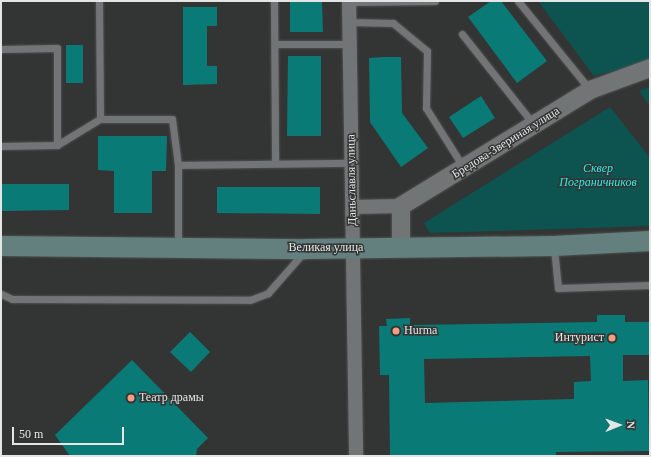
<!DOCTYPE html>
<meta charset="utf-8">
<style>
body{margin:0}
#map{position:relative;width:651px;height:457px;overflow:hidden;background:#323534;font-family:"Times New Roman",serif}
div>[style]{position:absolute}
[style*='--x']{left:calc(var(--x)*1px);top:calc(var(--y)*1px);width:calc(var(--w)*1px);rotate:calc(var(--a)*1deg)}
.green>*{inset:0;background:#0d5451}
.building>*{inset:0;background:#0a7a76}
.roads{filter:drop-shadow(0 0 1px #4f5150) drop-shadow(0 0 1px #4f5150)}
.service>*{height:7px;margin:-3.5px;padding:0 3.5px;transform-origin:3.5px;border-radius:3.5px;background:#727575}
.minor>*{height:14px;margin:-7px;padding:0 7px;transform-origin:7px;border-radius:7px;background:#727575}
.tertiary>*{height:18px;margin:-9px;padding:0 9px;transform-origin:9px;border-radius:9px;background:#727575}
.secondary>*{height:20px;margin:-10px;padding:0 10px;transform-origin:10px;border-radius:10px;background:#63807f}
.dots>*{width:11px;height:11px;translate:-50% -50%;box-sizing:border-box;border:2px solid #323534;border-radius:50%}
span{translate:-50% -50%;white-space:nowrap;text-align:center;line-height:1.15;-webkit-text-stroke:3px #323534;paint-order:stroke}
.street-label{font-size:12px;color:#e4e6e5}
.park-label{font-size:12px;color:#2dece5;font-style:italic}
.poi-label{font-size:12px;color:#e4e6e5}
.left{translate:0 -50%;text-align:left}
.right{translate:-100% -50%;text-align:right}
.frame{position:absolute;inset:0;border:2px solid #e4e6e5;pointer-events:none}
.north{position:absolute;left:599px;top:405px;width:40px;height:40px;-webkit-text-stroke:3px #323534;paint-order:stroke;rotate:89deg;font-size:11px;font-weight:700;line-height:16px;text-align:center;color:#e4e6e5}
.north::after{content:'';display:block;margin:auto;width:14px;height:18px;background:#e4e6e5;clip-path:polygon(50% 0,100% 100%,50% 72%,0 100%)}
.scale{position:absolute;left:12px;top:427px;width:112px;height:18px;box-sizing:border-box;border:2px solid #e4e6e5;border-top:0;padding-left:5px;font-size:12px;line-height:14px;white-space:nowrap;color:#e4e6e5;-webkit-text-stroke:3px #323534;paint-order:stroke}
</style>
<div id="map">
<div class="green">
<div style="clip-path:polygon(538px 1px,650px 1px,650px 61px,594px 76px)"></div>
<div style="clip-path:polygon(650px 87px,650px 106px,639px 91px)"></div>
<div style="clip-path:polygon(610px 107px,650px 158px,650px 226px,430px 233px,424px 223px)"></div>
</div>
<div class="building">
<div style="clip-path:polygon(290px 1px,322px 1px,323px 32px,290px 32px)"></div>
<div style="clip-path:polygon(491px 1px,501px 1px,547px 61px,517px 83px,468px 17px)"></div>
<div style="clip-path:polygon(183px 7px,217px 7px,217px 26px,207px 26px,207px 66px,217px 66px,217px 84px,183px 85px)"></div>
<div style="clip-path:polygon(66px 45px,83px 45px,83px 83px,66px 83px)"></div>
<div style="clip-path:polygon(288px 56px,321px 56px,321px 136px,287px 136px)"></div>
<div style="clip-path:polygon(384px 57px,401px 57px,402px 113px,428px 148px,401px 167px,370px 122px,369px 58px)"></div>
<div style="clip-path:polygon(481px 96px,495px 118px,463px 138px,449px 117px)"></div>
<div style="clip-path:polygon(98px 136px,167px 136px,166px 171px,152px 171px,152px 213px,114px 213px,114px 171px,98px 170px)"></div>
<div style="clip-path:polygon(1px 184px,69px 184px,69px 210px,1px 211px)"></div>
<div style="clip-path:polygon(217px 187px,320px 187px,320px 214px,217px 213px)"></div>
<div style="clip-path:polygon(evenodd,597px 315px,625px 315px,625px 322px,650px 322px,650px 355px,623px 355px,623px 381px,648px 380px,649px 451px,556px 452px,556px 456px,390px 456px,389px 375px,380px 375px,379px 326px,387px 326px,386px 319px,410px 318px,410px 325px,597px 322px,597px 315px,590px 356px,591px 381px,574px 382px,574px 399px,425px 403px,424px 359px,590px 356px)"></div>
<div style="clip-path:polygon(190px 332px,210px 352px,191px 372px,170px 352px)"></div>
<div style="clip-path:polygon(132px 360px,208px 438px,197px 449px,196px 456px,70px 456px,55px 435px)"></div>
</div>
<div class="roads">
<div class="service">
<div style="--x:99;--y:1;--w:118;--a:89.5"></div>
<div style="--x:100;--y:119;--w:72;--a:0"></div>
<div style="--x:172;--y:119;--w:46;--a:82.6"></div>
<div style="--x:178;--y:165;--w:82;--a:90"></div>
<div style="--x:274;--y:1;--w:162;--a:89.6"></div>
<div style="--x:518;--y:1;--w:114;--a:51"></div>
<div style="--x:349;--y:2;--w:86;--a:-0.7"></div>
<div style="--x:349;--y:22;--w:44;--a:1.3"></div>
<div style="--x:393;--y:23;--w:44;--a:39.5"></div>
<div style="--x:427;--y:51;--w:57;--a:91"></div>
<div style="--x:426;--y:108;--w:71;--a:57.7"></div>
<div style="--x:462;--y:34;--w:116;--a:51.6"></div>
<div style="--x:275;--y:44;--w:75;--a:0"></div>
<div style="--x:1;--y:49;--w:56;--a:-1"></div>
<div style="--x:57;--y:48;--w:97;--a:90"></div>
<div style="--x:1;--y:146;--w:56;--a:-1"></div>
<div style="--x:57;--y:145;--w:50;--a:-31.2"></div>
<div style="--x:178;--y:165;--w:174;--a:-0.7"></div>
<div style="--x:554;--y:248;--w:40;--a:84.3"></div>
<div style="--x:558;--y:288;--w:92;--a:-1.9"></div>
<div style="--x:1;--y:294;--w:12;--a:24"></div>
<div style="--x:12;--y:299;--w:238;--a:0.2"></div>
<div style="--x:250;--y:300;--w:19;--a:-21"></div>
<div style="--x:268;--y:293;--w:55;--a:-48.7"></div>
</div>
<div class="minor">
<div style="--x:349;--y:1;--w:455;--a:89.1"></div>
<div style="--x:353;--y:207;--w:48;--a:-1.2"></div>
</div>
<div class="tertiary">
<div style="--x:401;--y:247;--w:41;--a:-90"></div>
<div style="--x:401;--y:206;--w:222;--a:-31.5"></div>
<div style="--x:590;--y:90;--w:64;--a:-20.1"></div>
</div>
<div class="secondary">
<div style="--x:1;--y:246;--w:305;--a:0.6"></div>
<div style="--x:306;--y:249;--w:248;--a:-0.7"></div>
<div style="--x:554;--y:246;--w:96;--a:-3"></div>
</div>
</div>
<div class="dots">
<div style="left:396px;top:331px;background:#f3a081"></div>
<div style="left:612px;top:338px;background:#f3a081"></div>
<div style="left:131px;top:398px;background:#f3a081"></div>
</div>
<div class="street-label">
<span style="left:506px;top:143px;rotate:-32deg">Бредова-Звериная улица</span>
<span style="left:352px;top:180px;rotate:-91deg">Даньславля улица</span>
<span style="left:326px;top:248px">Великая улица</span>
</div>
<div class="park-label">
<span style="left:598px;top:176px">Сквер<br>Пограничников</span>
</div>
<div class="poi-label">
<span class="left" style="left:404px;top:331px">Hurma</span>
<span class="right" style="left:604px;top:338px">Интурист</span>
<span class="left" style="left:139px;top:398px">Театр драмы</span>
</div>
<div class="frame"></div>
<div class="north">N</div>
<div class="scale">50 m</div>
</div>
